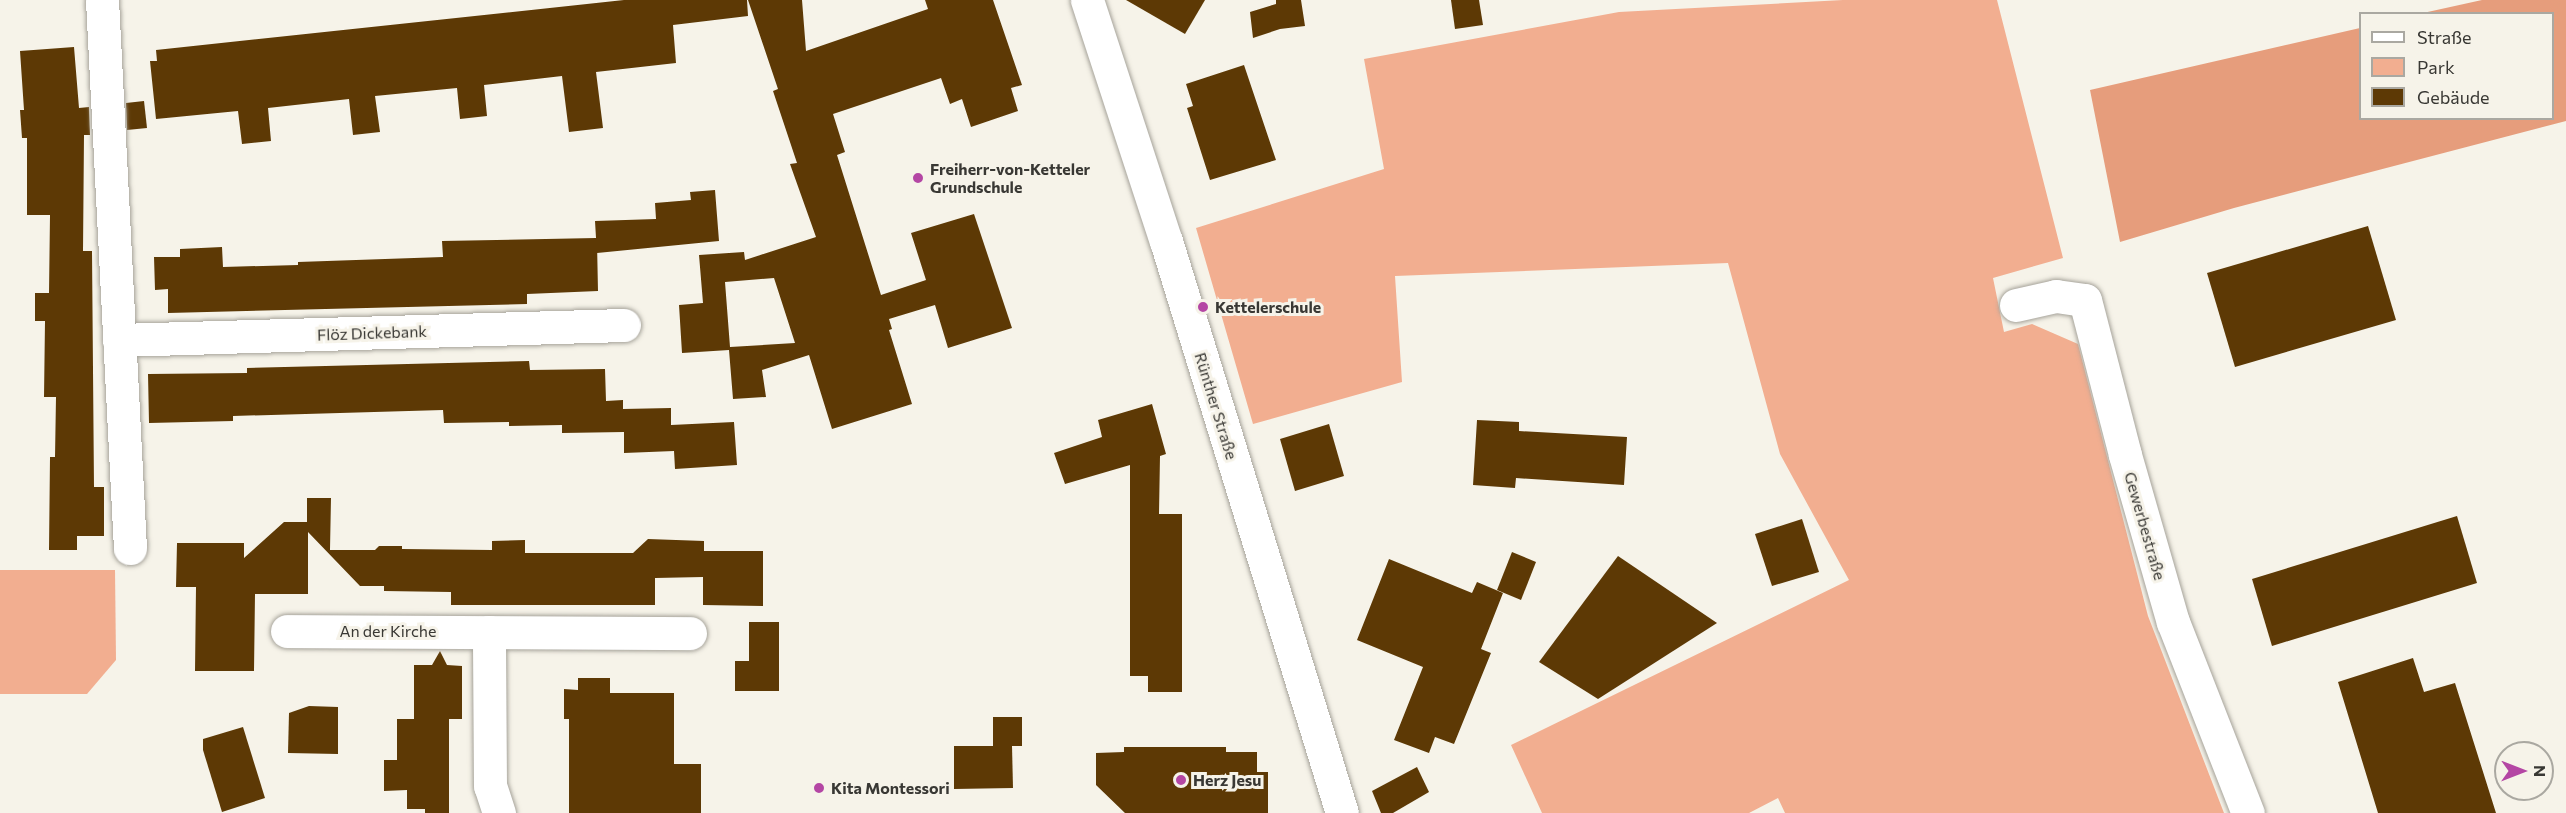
<!DOCTYPE html>
<meta charset="utf-8">
<style>
body{margin:0}
#map{position:relative;width:2566px;height:813px;overflow:hidden;background:#f6f3e9;font-family:Commissioner,sans-serif}
div>[style]{position:absolute}
[style*='--x']{left:calc(var(--x)*1px);top:calc(var(--y)*1px);width:calc(var(--w)*1px);rotate:calc(var(--a)*1deg)}
.green>*{inset:0;background:#f2ae90}
.forest>*{inset:0;background:#e69d7c}
.building>*{inset:0;background:#5d3905}
.roads{filter:drop-shadow(0 0 2px #a6a39a) drop-shadow(0 0 2px #a6a39a)}
.minor>*{height:33px;margin:-16.5px;padding:0 16.5px;transform-origin:16.5px;border-radius:16.5px;background:#fff}
.dots>*{width:16px;height:16px;translate:-50% -50%;box-sizing:border-box;border:3px solid #f6f3e9;border-radius:50%}
span{translate:-50% -50%;white-space:nowrap;text-align:center;line-height:1.15;-webkit-text-stroke:6px #f6f3e9;paint-order:stroke}
.poi-label{font-size:16px;color:#393834;font-weight:700}
.left{translate:0 -50%;text-align:left}
.street-label{font-size:16px;color:#393834}
.legend{position:absolute;left:2359px;top:12px;width:195px;height:108px;box-sizing:border-box;background:#f6f3e9;border:2px solid #aaa8a1;margin:0;padding:8px 10px;list-style:none;font-size:18px;color:#393834}
.legend li{display:flex;align-items:center;gap:12px;height:30px}
.legend b{width:30px;border:2px solid #aaa8a1}
.north{position:absolute;left:2494px;top:741px;width:60px;height:60px;box-sizing:border-box;background:#f6f3e9;border:2px solid #aaa8a1;border-radius:50%;rotate:90deg;font-size:16px;font-weight:700;line-height:24px;text-align:center;color:#393834}
.north::after{content:'';display:block;margin:auto;width:21px;height:27px;background:#b446a4;clip-path:polygon(50% 0,100% 100%,50% 72%,0 100%)}
</style>
<div id="map">
<div class="green">
<div style="clip-path:polygon(1843px 0,1997px 0,2063px 258px,1993px 278px,2004px 332px,2032px 324px,2078px 344px,2148px 616px,2224px 813px,1785px 813px,1778px 798px,1749px 813px,1542px 813px,1511px 745px,1849px 580px,1780px 454px,1728px 263px,1395px 276px,1402px 382px,1253px 424px,1196px 228px,1384px 169px,1364px 59px,1619px 12px)"></div>
<div style="clip-path:polygon(0 570px,115px 570px,116px 660px,87px 694px,0 694px)"></div>
</div>
<div class="forest">
<div style="clip-path:polygon(2482px 0,2566px 0,2566px 121px,2234px 208px,2120px 242px,2090px 90px,2360px 28px,2360px 118px,2552px 118px,2552px 14px,2423px 13px)"></div>
</div>
<div class="building">
<div style="clip-path:polygon(624px 0,747px 0,748px 16px,673px 25px,676px 63px,596px 72px,603px 128px,569px 132px,562px 76px,484px 85px,487px 116px,460px 119px,457px 88px,375px 96px,380px 132px,353px 135px,349px 99px,268px 108px,271px 141px,242px 144px,238px 111px,156px 119px,150px 61px,157px 61px,156px 50px)"></div>
<div style="clip-path:polygon(evenodd,748px 0,802px 0,806px 51px,928px 9px,925px 0,993px 0,1022px 85px,1011px 88px,1018px 111px,971px 127px,962px 99px,950px 104px,941px 78px,833px 114px,845px 152px,837px 155px,881px 295px,926px 280px,911px 233px,974px 214px,1012px 328px,948px 348px,935px 305px,889px 319px,892px 329px,889px 330px,912px 404px,832px 429px,809px 355px,762px 370px,766px 397px,733px 399px,729px 350px,682px 353px,679px 305px,703px 303px,699px 255px,744px 252px,745px 260px,816px 237px,790px 164px,797px 163px,773px 91px,778px 89px,748px 0,774px 278px,795px 343px,730px 347px,725px 282px,774px 278px)"></div>
<div style="clip-path:polygon(1126px 0,1205px 0,1185px 34px)"></div>
<div style="clip-path:polygon(1276px 0,1301px 0,1305px 26px,1280px 29px,1253px 38px,1250px 12px,1276px 4px)"></div>
<div style="clip-path:polygon(1451px 0,1479px 0,1483px 25px,1455px 29px)"></div>
<div style="clip-path:polygon(74px 47px,79px 108px,89px 107px,90px 135px,84px 135px,83px 251px,92px 251px,94px 487px,104px 487px,104px 536px,77px 536px,77px 550px,49px 550px,50px 457px,55px 457px,56px 397px,44px 397px,45px 321px,35px 321px,35px 293px,49px 293px,50px 215px,27px 215px,27px 138px,22px 138px,20px 110px,24px 110px,20px 51px)"></div>
<div style="clip-path:polygon(1244px 65px,1276px 160px,1210px 180px,1187px 108px,1193px 106px,1186px 84px)"></div>
<div style="clip-path:polygon(144px 101px,147px 128px,127px 130px,126px 103px)"></div>
<div style="clip-path:polygon(715px 190px,719px 241px,597px 253px,597px 242px,598px 291px,527px 294px,527px 304px,168px 313px,168px 289px,155px 290px,154px 257px,180px 257px,180px 249px,222px 247px,223px 267px,298px 265px,298px 262px,443px 257px,442px 241px,596px 238px,595px 221px,656px 219px,655px 203px,691px 200px,690px 192px)"></div>
<div style="clip-path:polygon(2368px 226px,2396px 320px,2235px 367px,2207px 273px)"></div>
<div style="clip-path:polygon(529px 361px,530px 370px,605px 369px,606px 401px,623px 400px,623px 409px,671px 408px,671px 425px,734px 422px,737px 465px,675px 469px,674px 451px,624px 453px,624px 432px,562px 433px,562px 425px,509px 426px,509px 422px,444px 423px,443px 410px,233px 416px,233px 421px,149px 423px,148px 374px,247px 373px,247px 368px)"></div>
<div style="clip-path:polygon(1152px 404px,1166px 454px,1160px 456px,1159px 514px,1182px 514px,1182px 692px,1148px 692px,1148px 676px,1130px 676px,1130px 465px,1065px 484px,1054px 453px,1102px 437px,1098px 420px)"></div>
<div style="clip-path:polygon(1477px 420px,1519px 422px,1519px 431px,1627px 437px,1624px 485px,1516px 478px,1515px 488px,1473px 485px)"></div>
<div style="clip-path:polygon(1329px 424px,1344px 476px,1295px 491px,1280px 439px)"></div>
<div style="clip-path:polygon(307px 498px,331px 498px,330px 550px,375px 550px,379px 546px,402px 546px,402px 549px,492px 550px,492px 541px,525px 540px,525px 553px,633px 553px,648px 539px,704px 541px,704px 551px,763px 551px,763px 606px,703px 605px,703px 577px,655px 578px,655px 605px,451px 605px,451px 592px,384px 591px,384px 586px,360px 586px,308px 532px,308px 594px,255px 594px,254px 671px,195px 671px,196px 587px,176px 587px,177px 543px,244px 543px,244px 558px,284px 522px,307px 522px)"></div>
<div style="clip-path:polygon(2457px 516px,2477px 583px,2272px 646px,2252px 579px)"></div>
<div style="clip-path:polygon(1802px 519px,1819px 572px,1772px 586px,1755px 534px)"></div>
<div style="clip-path:polygon(1512px 552px,1536px 562px,1521px 600px,1497px 590px)"></div>
<div style="clip-path:polygon(1618px 556px,1717px 623px,1598px 699px,1539px 662px)"></div>
<div style="clip-path:polygon(1389px 559px,1472px 593px,1477px 582px,1503px 593px,1481px 649px,1491px 653px,1454px 744px,1435px 737px,1429px 753px,1394px 740px,1423px 667px,1357px 640px)"></div>
<div style="clip-path:polygon(749px 622px,779px 622px,779px 691px,735px 691px,735px 661px,749px 661px)"></div>
<div style="clip-path:polygon(440px 651px,447px 665px,462px 666px,462px 719px,449px 719px,449px 813px,425px 813px,425px 809px,407px 809px,407px 790px,384px 791px,384px 760px,397px 760px,397px 719px,414px 719px,414px 665px,432px 665px)"></div>
<div style="clip-path:polygon(2413px 658px,2424px 692px,2455px 683px,2496px 813px,2378px 813px,2338px 682px)"></div>
<div style="clip-path:polygon(578px 678px,610px 678px,610px 693px,674px 693px,674px 764px,701px 764px,701px 813px,569px 813px,569px 719px,564px 719px,564px 689px,578px 690px)"></div>
<div style="clip-path:polygon(309px 706px,338px 707px,338px 754px,288px 753px,289px 713px)"></div>
<div style="clip-path:polygon(993px 717px,1022px 717px,1022px 746px,993px 746px)"></div>
<div style="clip-path:polygon(243px 727px,265px 798px,222px 812px,203px 750px,203px 739px)"></div>
<div style="clip-path:polygon(954px 746px,1012px 746px,1013px 788px,954px 789px)"></div>
<div style="clip-path:polygon(1124px 747px,1226px 747px,1226px 752px,1257px 752px,1257px 772px,1268px 772px,1268px 813px,1125px 813px,1096px 785px,1096px 753px,1124px 752px)"></div>
<div style="clip-path:polygon(1417px 767px,1429px 792px,1393px 813px,1381px 813px,1372px 791px)"></div>
</div>
<div class="roads">
<div class="minor">
<div style="--x:102;--y:0;--w:549;--a:87.08"></div>
<div style="--x:1087;--y:0;--w:254;--a:71.9"></div>
<div style="--x:1166;--y:241;--w:598;--a:72.9"></div>
<div style="--x:2016;--y:305;--w:41;--a:-12.7"></div>
<div style="--x:2056;--y:296;--w:29;--a:8"></div>
<div style="--x:2085;--y:300;--w:160;--a:75.5"></div>
<div style="--x:2125;--y:455;--w:174;--a:74"></div>
<div style="--x:2173;--y:622;--w:205;--a:68.6"></div>
<div style="--x:119;--y:340;--w:505;--a:-1.7"></div>
<div style="--x:287;--y:631;--w:202;--a:0.3"></div>
<div style="--x:499;--y:813;--w:28;--a:-108"></div>
<div style="--x:490;--y:786;--w:154;--a:-90.4"></div>
<div style="--x:489;--y:632;--w:201;--a:0.3"></div>
</div>
</div>
<div class="dots">
<div style="left:918px;top:178px;background:#b446a4"></div>
<div style="left:1203px;top:307px;background:#b446a4"></div>
<div style="left:1181px;top:780px;background:#b446a4"></div>
<div style="left:819px;top:788px;background:#b446a4"></div>
</div>
<div class="poi-label">
<span class="left" style="left:930px;top:178px">Freiherr-von-Ketteler<br>Grundschule</span>
<span class="left" style="left:1215px;top:307px">Kettelerschule</span>
<span class="left" style="left:1193px;top:780px">Herz Jesu</span>
<span class="left" style="left:831px;top:788px">Kita Montessori</span>
</div>
<div class="street-label">
<span style="left:372px;top:333px;rotate:-2deg">Flöz Dickebank</span>
<span style="left:1216px;top:406px;rotate:73deg">Rünther Straße</span>
<span style="left:2145px;top:526px;rotate:74deg">Gewerbestraße</span>
<span style="left:388px;top:631px">An der Kirche</span>
</div>
<ul class="legend">
<li><b style="height:8px;background:#fff"></b>Straße</li>
<li><b style="height:16px;background:#f2ae90"></b>Park</li>
<li><b style="height:16px;background:#5d3905"></b>Gebäude</li>
</ul>
<div class="north">N</div>
</div>
